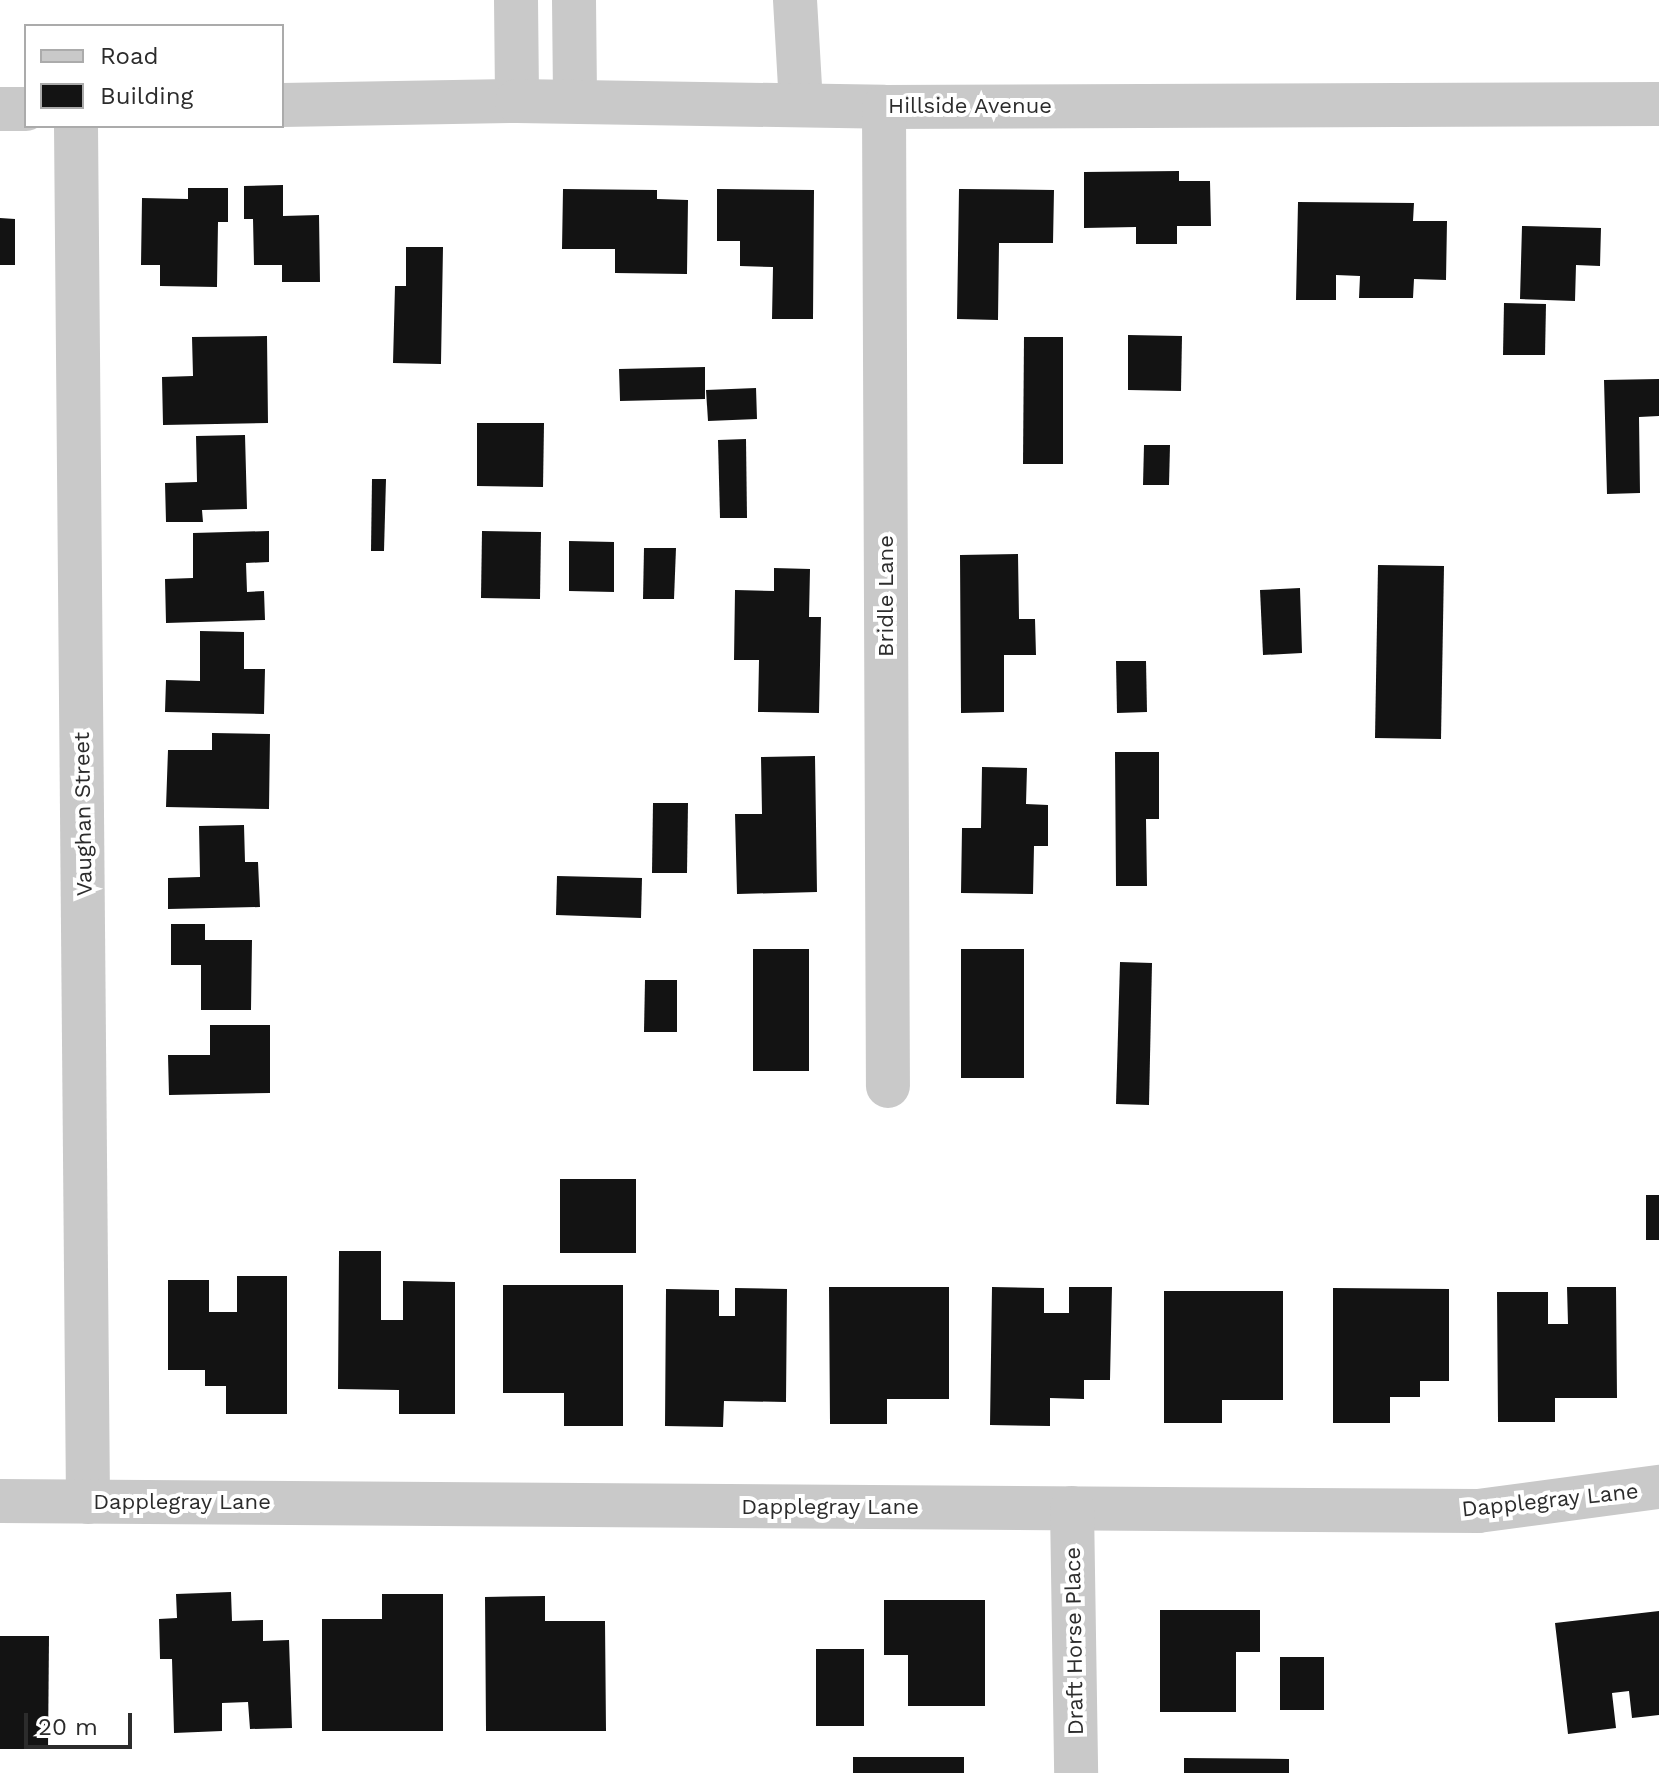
<!DOCTYPE html>
<style>
body{margin:0}
#map{position:relative;width:1659px;height:1773px;overflow:hidden;background:#fff;font-family:"Work Sans",sans-serif}
div>[style]{position:absolute}
[style*='--x']{left:calc(var(--x)*1px);top:calc(var(--y)*1px);width:calc(var(--w)*1px);rotate:calc(var(--a)*1deg)}
.building>*{inset:0;background:#131313}
.minor>*{height:44px;margin:-22px;padding:0 22px;transform-origin:22px;border-radius:22px;background:#c9c9c9}
span{translate:-50% -50%;white-space:nowrap;text-align:center;line-height:1.15;-webkit-text-stroke:8px #fff;paint-order:stroke}
.street-label{font-size:22px;color:#2c2c2c}
.legend{position:absolute;left:24px;top:24px;width:260px;height:104px;box-sizing:border-box;background:#fff;border:2px solid #ababab;margin:0;padding:10px 14px;list-style:none;font-size:24px;color:#2c2c2c}
.legend li{display:flex;align-items:center;gap:16px;height:40px}
.legend b{width:40px;border:2px solid #ababab}
.scale{position:absolute;left:24px;top:1713px;width:108px;height:36px;box-sizing:border-box;border:4px solid #2c2c2c;border-top:0;padding-left:10px;font-size:24px;line-height:28px;white-space:nowrap;color:#2c2c2c;-webkit-text-stroke:6px #fff;paint-order:stroke}
</style>
<div id="map">
<div class="building">
<div style="clip-path:polygon(1179px 171px,1179px 181px,1210px 181px,1211px 226px,1177px 226px,1177px 244px,1136px 244px,1136px 227px,1084px 228px,1084px 172px)"></div>
<div style="clip-path:polygon(283px 185px,283px 216px,319px 215px,320px 282px,282px 282px,282px 265px,254px 265px,253px 219px,244px 219px,244px 186px)"></div>
<div style="clip-path:polygon(188px 188px,228px 188px,228px 222px,218px 222px,217px 287px,160px 286px,160px 265px,141px 265px,142px 198px,188px 199px)"></div>
<div style="clip-path:polygon(563px 189px,657px 190px,657px 199px,688px 200px,687px 274px,615px 273px,615px 249px,562px 249px)"></div>
<div style="clip-path:polygon(717px 189px,814px 190px,813px 319px,772px 319px,773px 267px,740px 266px,740px 241px,717px 241px)"></div>
<div style="clip-path:polygon(959px 189px,1054px 190px,1053px 243px,999px 243px,998px 320px,957px 319px)"></div>
<div style="clip-path:polygon(1298px 202px,1414px 203px,1413px 221px,1447px 221px,1446px 280px,1414px 279px,1413px 298px,1359px 298px,1360px 276px,1336px 275px,1336px 300px,1296px 300px)"></div>
<div style="clip-path:polygon(0 218px,15px 219px,15px 265px,0 265px)"></div>
<div style="clip-path:polygon(1522px 226px,1601px 228px,1600px 266px,1576px 265px,1575px 301px,1520px 299px)"></div>
<div style="clip-path:polygon(406px 247px,443px 247px,441px 364px,393px 363px,395px 286px,406px 286px)"></div>
<div style="clip-path:polygon(1504px 303px,1546px 304px,1545px 355px,1503px 355px)"></div>
<div style="clip-path:polygon(1128px 335px,1182px 336px,1181px 391px,1128px 390px)"></div>
<div style="clip-path:polygon(267px 336px,268px 423px,163px 425px,162px 377px,193px 376px,192px 337px)"></div>
<div style="clip-path:polygon(1024px 337px,1063px 337px,1063px 464px,1023px 464px)"></div>
<div style="clip-path:polygon(705px 367px,705px 399px,620px 401px,619px 369px)"></div>
<div style="clip-path:polygon(1659px 379px,1659px 416px,1639px 417px,1640px 493px,1607px 494px,1604px 380px)"></div>
<div style="clip-path:polygon(756px 388px,757px 419px,708px 421px,706px 390px)"></div>
<div style="clip-path:polygon(477px 423px,544px 423px,543px 487px,477px 486px)"></div>
<div style="clip-path:polygon(245px 435px,247px 509px,202px 510px,203px 522px,166px 522px,165px 483px,197px 482px,196px 436px)"></div>
<div style="clip-path:polygon(746px 439px,747px 518px,720px 518px,718px 440px)"></div>
<div style="clip-path:polygon(1144px 445px,1170px 445px,1169px 485px,1143px 485px)"></div>
<div style="clip-path:polygon(372px 479px,386px 479px,384px 551px,371px 551px)"></div>
<div style="clip-path:polygon(269px 531px,269px 562px,246px 563px,247px 592px,264px 591px,265px 620px,166px 623px,165px 579px,193px 578px,193px 533px)"></div>
<div style="clip-path:polygon(482px 531px,541px 532px,540px 599px,481px 598px)"></div>
<div style="clip-path:polygon(569px 541px,614px 542px,614px 592px,569px 591px)"></div>
<div style="clip-path:polygon(644px 548px,676px 548px,674px 599px,643px 599px)"></div>
<div style="clip-path:polygon(1018px 554px,1019px 619px,1035px 619px,1036px 655px,1004px 655px,1004px 712px,961px 713px,960px 555px)"></div>
<div style="clip-path:polygon(1378px 565px,1444px 566px,1441px 739px,1375px 738px)"></div>
<div style="clip-path:polygon(774px 568px,810px 569px,809px 617px,821px 617px,819px 713px,758px 712px,759px 660px,734px 660px,735px 590px,774px 591px)"></div>
<div style="clip-path:polygon(1300px 588px,1302px 653px,1263px 655px,1260px 590px)"></div>
<div style="clip-path:polygon(200px 631px,244px 632px,244px 669px,265px 669px,264px 714px,165px 712px,166px 680px,200px 681px)"></div>
<div style="clip-path:polygon(1116px 661px,1146px 661px,1147px 712px,1117px 713px)"></div>
<div style="clip-path:polygon(212px 733px,270px 734px,269px 809px,166px 807px,168px 750px,212px 750px)"></div>
<div style="clip-path:polygon(1115px 752px,1159px 752px,1159px 819px,1146px 819px,1147px 886px,1116px 886px)"></div>
<div style="clip-path:polygon(815px 756px,817px 892px,737px 894px,735px 814px,762px 814px,761px 757px)"></div>
<div style="clip-path:polygon(982px 767px,1027px 768px,1026px 804px,1048px 805px,1048px 846px,1034px 846px,1033px 894px,961px 893px,962px 828px,981px 828px)"></div>
<div style="clip-path:polygon(653px 803px,688px 803px,687px 873px,652px 873px)"></div>
<div style="clip-path:polygon(244px 825px,245px 862px,258px 862px,260px 907px,168px 909px,168px 878px,200px 877px,199px 826px)"></div>
<div style="clip-path:polygon(557px 876px,642px 878px,641px 918px,556px 915px)"></div>
<div style="clip-path:polygon(171px 924px,205px 924px,205px 940px,252px 940px,251px 1010px,201px 1010px,201px 965px,171px 965px)"></div>
<div style="clip-path:polygon(753px 949px,809px 949px,809px 1071px,753px 1071px)"></div>
<div style="clip-path:polygon(961px 949px,1024px 949px,1024px 1078px,961px 1078px)"></div>
<div style="clip-path:polygon(1120px 962px,1152px 963px,1149px 1105px,1116px 1104px)"></div>
<div style="clip-path:polygon(645px 980px,677px 980px,677px 1032px,644px 1032px)"></div>
<div style="clip-path:polygon(210px 1025px,270px 1025px,270px 1093px,169px 1095px,168px 1055px,210px 1055px)"></div>
<div style="clip-path:polygon(560px 1179px,636px 1179px,636px 1253px,560px 1253px)"></div>
<div style="clip-path:polygon(1646px 1195px,1659px 1195px,1659px 1240px,1646px 1240px)"></div>
<div style="clip-path:polygon(339px 1251px,381px 1251px,381px 1320px,403px 1320px,403px 1281px,455px 1282px,455px 1414px,399px 1414px,399px 1390px,338px 1389px)"></div>
<div style="clip-path:polygon(237px 1276px,287px 1276px,287px 1414px,226px 1414px,226px 1386px,205px 1386px,205px 1370px,168px 1370px,168px 1280px,209px 1280px,209px 1312px,237px 1312px)"></div>
<div style="clip-path:polygon(503px 1285px,623px 1285px,623px 1426px,564px 1426px,564px 1393px,503px 1393px)"></div>
<div style="clip-path:polygon(829px 1287px,949px 1287px,949px 1399px,887px 1399px,887px 1424px,830px 1424px)"></div>
<div style="clip-path:polygon(992px 1287px,1044px 1288px,1044px 1313px,1069px 1313px,1069px 1287px,1112px 1287px,1110px 1380px,1084px 1380px,1084px 1399px,1050px 1398px,1050px 1426px,990px 1425px)"></div>
<div style="clip-path:polygon(1567px 1287px,1616px 1287px,1617px 1398px,1555px 1398px,1555px 1422px,1498px 1422px,1497px 1292px,1548px 1292px,1548px 1324px,1568px 1324px)"></div>
<div style="clip-path:polygon(735px 1288px,787px 1289px,786px 1402px,724px 1401px,723px 1427px,665px 1426px,666px 1289px,719px 1290px,719px 1316px,735px 1316px)"></div>
<div style="clip-path:polygon(1333px 1288px,1449px 1289px,1449px 1381px,1420px 1381px,1420px 1397px,1390px 1397px,1390px 1423px,1333px 1423px)"></div>
<div style="clip-path:polygon(1164px 1291px,1283px 1291px,1283px 1400px,1222px 1400px,1222px 1423px,1164px 1423px)"></div>
<div style="clip-path:polygon(231px 1592px,232px 1621px,263px 1620px,263px 1641px,289px 1640px,292px 1728px,250px 1729px,248px 1702px,222px 1703px,222px 1731px,174px 1733px,172px 1659px,160px 1659px,159px 1619px,177px 1618px,176px 1594px)"></div>
<div style="clip-path:polygon(382px 1594px,443px 1594px,443px 1731px,322px 1731px,322px 1619px,382px 1619px)"></div>
<div style="clip-path:polygon(545px 1596px,545px 1621px,605px 1621px,606px 1731px,486px 1731px,485px 1597px)"></div>
<div style="clip-path:polygon(884px 1600px,985px 1600px,985px 1706px,908px 1706px,908px 1655px,884px 1655px)"></div>
<div style="clip-path:polygon(1160px 1610px,1260px 1610px,1260px 1652px,1236px 1652px,1236px 1712px,1160px 1712px)"></div>
<div style="clip-path:polygon(1659px 1611px,1659px 1715px,1632px 1718px,1629px 1691px,1612px 1693px,1616px 1728px,1568px 1734px,1555px 1623px)"></div>
<div style="clip-path:polygon(0 1636px,49px 1636px,48px 1749px,0 1749px)"></div>
<div style="clip-path:polygon(816px 1649px,864px 1649px,864px 1726px,816px 1726px)"></div>
<div style="clip-path:polygon(1280px 1657px,1324px 1657px,1324px 1710px,1280px 1710px)"></div>
<div style="clip-path:polygon(853px 1757px,964px 1757px,964px 1773px,853px 1773px)"></div>
<div style="clip-path:polygon(1184px 1758px,1289px 1759px,1289px 1773px,1184px 1773px)"></div>
</div>
<div class="minor">
<div style="--x:516;--y:0;--w:101;--a:89.4"></div>
<div style="--x:574;--y:0;--w:101;--a:89.4"></div>
<div style="--x:795;--y:0;--w:105;--a:86.7"></div>
<div style="--x:282;--y:105;--w:235;--a:-1"></div>
<div style="--x:517;--y:101;--w:367;--a:0.9"></div>
<div style="--x:884;--y:107;--w:775;--a:-0.22"></div>
<div style="--x:884;--y:107;--w:979;--a:89.77"></div>
<div style="--x:0;--y:109;--w:26;--a:0"></div>
<div style="--x:76;--y:126;--w:1376;--a:89.5"></div>
<div style="--x:0;--y:1501;--w:1478;--a:0.39"></div>
<div style="--x:1478;--y:1511;--w:183;--a:-7.6"></div>
<div style="--x:1072;--y:1508;--w:265;--a:89.1"></div>
</div>
<div class="street-label">
<span style="left:970px;top:106px">Hillside Avenue</span>
<span style="left:886px;top:596px;rotate:-90deg">Bridle Lane</span>
<span style="left:83px;top:814px;rotate:-91deg">Vaughan Street</span>
<span style="left:1550px;top:1500px;rotate:-6deg">Dapplegray Lane</span>
<span style="left:182px;top:1502px">Dapplegray Lane</span>
<span style="left:830px;top:1507px">Dapplegray Lane</span>
<span style="left:1074px;top:1641px;rotate:-91deg">Draft Horse Place</span>
</div>
<ul class="legend">
<li><b style="height:10px;background:#c9c9c9"></b>Road</li>
<li><b style="height:22px;background:#131313"></b>Building</li>
</ul>
<div class="scale">20 m</div>
</div>
